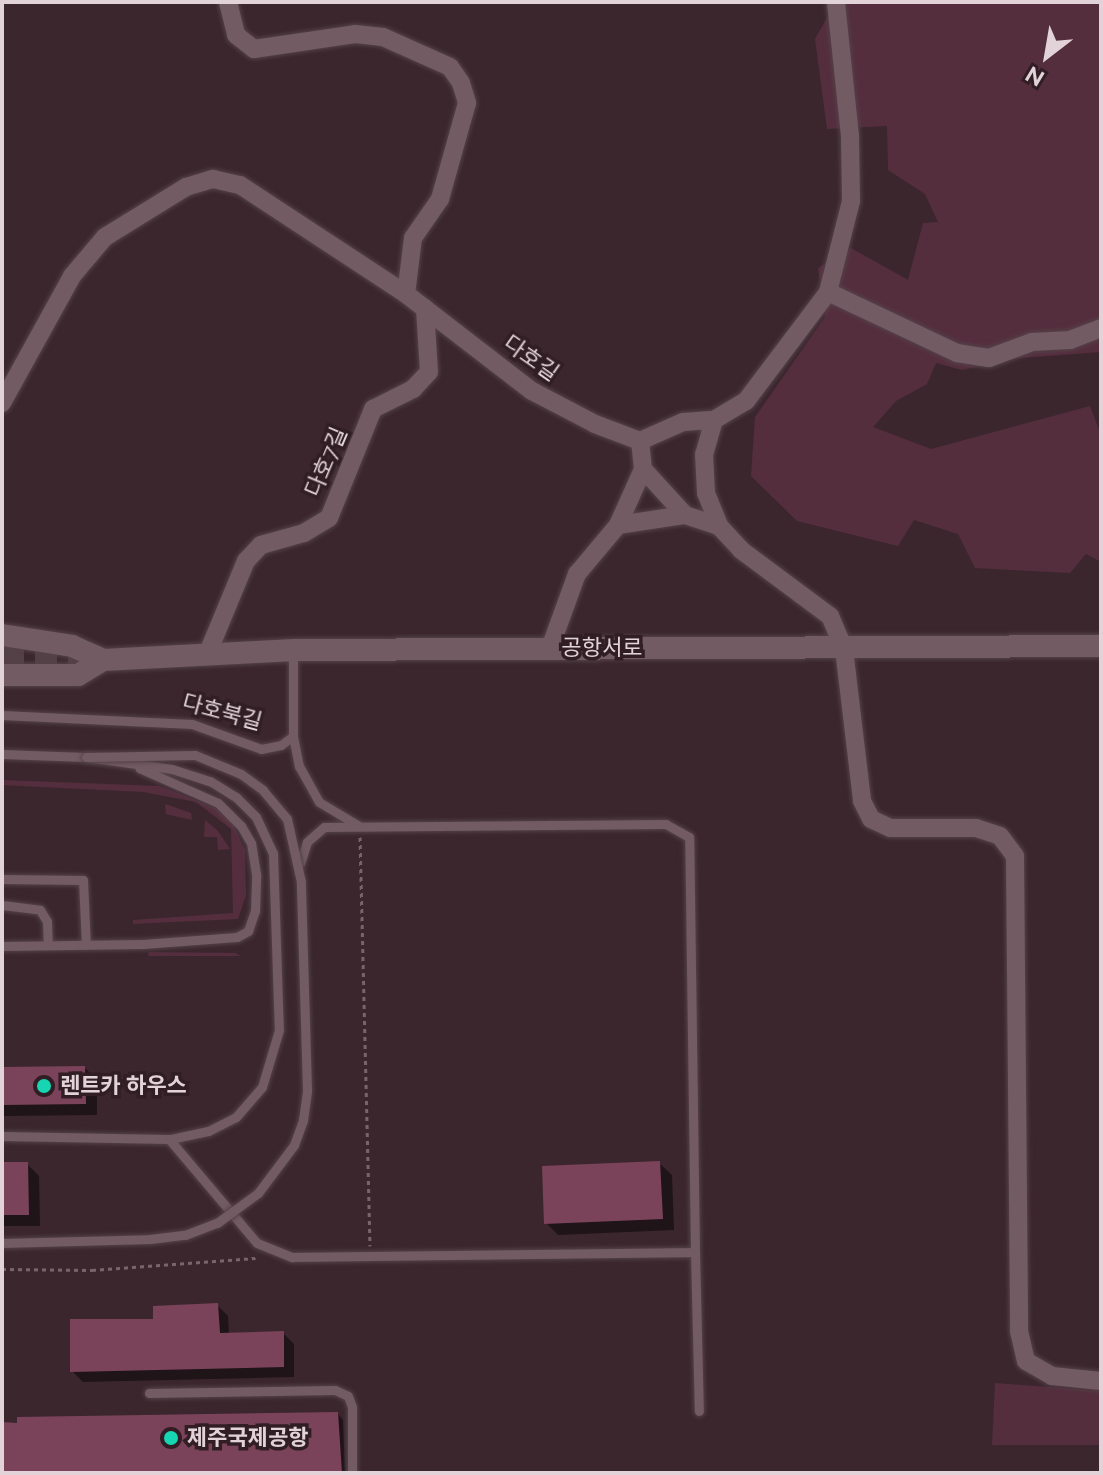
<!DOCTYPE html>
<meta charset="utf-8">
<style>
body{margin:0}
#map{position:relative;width:1103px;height:1475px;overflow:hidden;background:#3b262e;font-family:Raleway,"Noto Sans KR",sans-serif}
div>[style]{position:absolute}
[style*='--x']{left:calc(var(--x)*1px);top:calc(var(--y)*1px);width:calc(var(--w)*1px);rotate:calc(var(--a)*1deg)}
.green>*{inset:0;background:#552e3e}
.shadow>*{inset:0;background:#0007}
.building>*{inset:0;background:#7b435a}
.tertiary-tunnel>*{height:22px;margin-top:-11px;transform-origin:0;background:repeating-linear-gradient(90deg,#544047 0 22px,transparent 0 33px)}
.path>*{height:3px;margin-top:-1.5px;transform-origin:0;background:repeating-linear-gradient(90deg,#77656b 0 4px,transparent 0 8px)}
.roads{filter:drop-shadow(0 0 2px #544248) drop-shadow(0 0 2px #544248)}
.service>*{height:9px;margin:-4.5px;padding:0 4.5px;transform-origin:4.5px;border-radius:4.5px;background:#735b64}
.minor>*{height:18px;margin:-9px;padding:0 9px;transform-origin:9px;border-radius:9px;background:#735b64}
.tertiary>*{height:22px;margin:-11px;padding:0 11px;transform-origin:11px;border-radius:11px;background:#735b64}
.bridges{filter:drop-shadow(0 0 2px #544248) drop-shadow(0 0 2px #544248)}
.service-bridge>*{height:9px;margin:-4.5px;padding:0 4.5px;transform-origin:4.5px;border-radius:4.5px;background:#735b64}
.dots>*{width:22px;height:22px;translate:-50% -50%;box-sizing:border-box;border:4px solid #311d24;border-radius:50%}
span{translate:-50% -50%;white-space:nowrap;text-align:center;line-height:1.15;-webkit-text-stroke:7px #311d24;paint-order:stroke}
.street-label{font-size:22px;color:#e1d3d7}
.poi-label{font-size:22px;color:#e1d3d7;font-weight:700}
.left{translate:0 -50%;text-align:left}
.frame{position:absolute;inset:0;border:4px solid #e1d3d7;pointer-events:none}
.north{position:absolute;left:1007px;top:16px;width:80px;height:80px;-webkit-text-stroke:6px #311d24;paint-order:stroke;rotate:211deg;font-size:22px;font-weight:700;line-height:32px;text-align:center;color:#e1d3d7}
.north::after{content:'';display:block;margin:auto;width:28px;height:36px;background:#e1d3d7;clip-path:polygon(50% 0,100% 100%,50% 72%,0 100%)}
</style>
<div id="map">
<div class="green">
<div style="clip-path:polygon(836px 2px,1101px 2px,1101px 352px,1020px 358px,962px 370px,936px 363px,927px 384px,896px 401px,873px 427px,931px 449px,1090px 406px,1101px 435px,1101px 562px,1086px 554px,1070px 573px,975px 568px,958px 534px,914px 520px,898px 546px,797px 521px,751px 476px,755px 417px,825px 317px,818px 268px,851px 248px,908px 280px,923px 223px,938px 222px,925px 194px,888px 170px,887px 126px,827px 129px,815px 39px)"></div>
<div style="clip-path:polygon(2px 780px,159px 786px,216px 808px,232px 822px,245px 850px,246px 895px,238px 919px,133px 924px,133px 920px,233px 913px,231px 829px,196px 802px,143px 792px,2px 785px)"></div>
<div style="clip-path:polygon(165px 804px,191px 813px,192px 820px,166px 814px)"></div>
<div style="clip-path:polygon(205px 820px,218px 831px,230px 849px,218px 850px,217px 837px,204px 837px)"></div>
<div style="clip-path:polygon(149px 952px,235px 953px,241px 956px,148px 956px)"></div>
<div style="clip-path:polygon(995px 1383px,1101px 1391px,1101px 1445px,992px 1445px)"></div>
</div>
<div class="shadow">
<div style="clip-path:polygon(85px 1068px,97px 1080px,97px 1115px,2px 1116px,2px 1069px)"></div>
<div style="clip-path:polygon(659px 1163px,672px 1175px,674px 1230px,558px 1235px,546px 1223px)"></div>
<div style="clip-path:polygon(2px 1164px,27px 1164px,39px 1176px,40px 1226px,2px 1226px)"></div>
<div style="clip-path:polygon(217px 1305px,228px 1316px,229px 1334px,283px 1333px,294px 1344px,294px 1377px,83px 1382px,72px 1371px,155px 1321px)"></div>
<div style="clip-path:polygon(338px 1414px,343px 1420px,345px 1473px,2px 1473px,2px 1424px)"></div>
</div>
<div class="building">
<div style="clip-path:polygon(85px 1066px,86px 1104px,2px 1105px,2px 1067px)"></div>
<div style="clip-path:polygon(660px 1161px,663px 1219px,544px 1224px,542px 1166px)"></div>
<div style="clip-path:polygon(2px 1162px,28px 1162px,29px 1215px,2px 1215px)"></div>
<div style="clip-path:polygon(218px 1303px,220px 1333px,284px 1331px,284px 1367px,70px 1372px,70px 1319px,153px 1319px,153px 1306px)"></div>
<div style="clip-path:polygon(338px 1412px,342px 1473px,2px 1473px,2px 1422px,17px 1423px,17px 1417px)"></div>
</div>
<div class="tertiary-tunnel">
<div style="--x:2;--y:655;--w:99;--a:2.9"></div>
</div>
<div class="path">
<div style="--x:360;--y:837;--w:409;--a:88.6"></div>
<div style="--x:2;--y:1269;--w:90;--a:0.6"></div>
<div style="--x:92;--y:1270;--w:164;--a:-4.2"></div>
</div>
<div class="roads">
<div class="service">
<div style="--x:2;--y:715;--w:190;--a:2.7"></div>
<div style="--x:192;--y:724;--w:73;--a:19.9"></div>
<div style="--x:261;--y:749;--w:20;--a:-11"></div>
<div style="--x:281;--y:745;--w:15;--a:-37"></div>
<div style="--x:293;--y:736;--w:86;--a:-90"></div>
<div style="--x:293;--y:736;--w:31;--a:79"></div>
<div style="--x:299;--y:766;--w:41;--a:60.9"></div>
<div style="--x:319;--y:802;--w:47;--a:31"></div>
<div style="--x:2;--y:754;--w:84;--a:2"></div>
<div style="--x:86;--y:757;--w:87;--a:7.9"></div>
<div style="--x:172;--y:769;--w:40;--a:18"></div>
<div style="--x:210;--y:781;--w:31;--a:32"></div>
<div style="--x:236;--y:797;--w:28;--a:45"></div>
<div style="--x:256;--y:817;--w:40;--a:65"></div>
<div style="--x:273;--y:853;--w:177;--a:88.1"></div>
<div style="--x:279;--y:1030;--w:59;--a:106.6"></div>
<div style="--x:262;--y:1087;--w:40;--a:131"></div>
<div style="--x:236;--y:1117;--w:31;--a:153"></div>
<div style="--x:208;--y:1131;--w:40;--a:168"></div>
<div style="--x:169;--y:1139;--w:167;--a:-179"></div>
<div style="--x:2;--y:879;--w:81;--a:0.7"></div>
<div style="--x:83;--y:880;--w:65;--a:87.4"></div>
<div style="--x:2;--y:905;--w:38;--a:7"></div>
<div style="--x:40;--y:910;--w:13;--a:58"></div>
<div style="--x:47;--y:921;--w:24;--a:88"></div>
<div style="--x:2;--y:946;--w:141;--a:-0.8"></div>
<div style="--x:143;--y:944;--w:94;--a:-4.3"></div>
<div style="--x:237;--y:937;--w:13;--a:-29"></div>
<div style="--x:248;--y:931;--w:21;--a:-71"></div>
<div style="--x:255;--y:911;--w:37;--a:-88"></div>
<div style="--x:256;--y:874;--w:31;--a:-99"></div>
<div style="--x:251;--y:843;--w:20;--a:-120"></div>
<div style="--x:241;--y:826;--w:33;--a:-135"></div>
<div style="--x:218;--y:803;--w:86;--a:-156.1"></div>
<div style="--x:169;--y:1139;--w:136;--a:49.8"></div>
<div style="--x:257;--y:1243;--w:38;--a:22"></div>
<div style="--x:292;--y:1257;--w:403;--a:-0.7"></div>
<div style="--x:695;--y:1252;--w:415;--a:-90.8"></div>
<div style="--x:689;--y:837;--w:26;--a:-151"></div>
<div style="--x:666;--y:824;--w:342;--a:179.5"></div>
<div style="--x:324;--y:827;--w:23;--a:139"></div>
<div style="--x:307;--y:842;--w:22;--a:108"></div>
<div style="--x:695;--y:1252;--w:159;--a:88.6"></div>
<div style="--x:149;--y:1393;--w:186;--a:-0.9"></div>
<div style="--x:335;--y:1390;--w:14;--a:25"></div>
<div style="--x:348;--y:1396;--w:12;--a:70"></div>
<div style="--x:352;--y:1407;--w:66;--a:90"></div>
</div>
<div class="minor">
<div style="--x:228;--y:2;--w:34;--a:76"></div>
<div style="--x:236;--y:35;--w:23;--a:38"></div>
<div style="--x:254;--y:49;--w:102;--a:-8.4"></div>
<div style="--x:355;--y:34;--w:28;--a:6"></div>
<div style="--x:383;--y:37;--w:73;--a:24.1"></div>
<div style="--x:450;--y:67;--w:19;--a:55"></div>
<div style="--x:461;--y:83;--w:21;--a:73"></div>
<div style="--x:467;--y:103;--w:100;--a:105.7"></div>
<div style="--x:440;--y:199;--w:47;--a:124.7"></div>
<div style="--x:413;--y:238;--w:56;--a:97.1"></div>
<div style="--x:828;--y:292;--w:143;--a:25.3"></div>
<div style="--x:957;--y:353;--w:32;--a:9"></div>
<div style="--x:989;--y:358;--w:46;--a:-20.4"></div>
<div style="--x:1032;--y:342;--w:38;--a:-3"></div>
<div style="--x:1070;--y:340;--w:33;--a:-21"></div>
<div style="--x:2;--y:403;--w:145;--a:-61.1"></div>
<div style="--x:72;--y:276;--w:51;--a:-49.8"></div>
<div style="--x:105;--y:237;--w:95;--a:-31.7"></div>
<div style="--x:186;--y:187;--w:28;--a:-17"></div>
<div style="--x:213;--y:179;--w:28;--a:13"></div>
<div style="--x:240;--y:185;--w:199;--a:33.3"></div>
<div style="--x:406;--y:294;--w:159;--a:37.6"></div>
<div style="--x:532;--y:391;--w:71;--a:27.6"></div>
<div style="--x:595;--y:424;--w:48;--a:20.7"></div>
<div style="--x:640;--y:441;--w:47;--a:-23.8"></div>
<div style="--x:683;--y:422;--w:31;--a:-4"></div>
<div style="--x:714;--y:420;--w:37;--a:-31"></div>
<div style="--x:746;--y:401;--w:136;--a:-53"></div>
<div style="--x:828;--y:292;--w:94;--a:-75.8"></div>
<div style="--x:851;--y:201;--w:65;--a:-90.9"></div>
<div style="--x:850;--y:136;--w:135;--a:-96"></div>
<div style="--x:714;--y:420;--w:35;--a:106"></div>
<div style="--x:704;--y:454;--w:39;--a:87"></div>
<div style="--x:706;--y:493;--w:35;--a:68"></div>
<div style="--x:719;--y:526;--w:33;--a:47"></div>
<div style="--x:741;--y:550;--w:111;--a:36.6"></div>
<div style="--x:830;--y:616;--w:36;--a:67"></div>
<div style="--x:844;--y:649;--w:153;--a:83.2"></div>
<div style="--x:862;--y:801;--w:20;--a:63"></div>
<div style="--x:871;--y:819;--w:21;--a:25"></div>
<div style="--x:890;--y:828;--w:86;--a:0"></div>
<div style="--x:976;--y:828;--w:25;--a:18"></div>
<div style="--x:1000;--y:836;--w:25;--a:53"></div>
<div style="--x:1015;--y:856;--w:475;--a:89.5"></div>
<div style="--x:1019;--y:1331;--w:31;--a:77"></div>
<div style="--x:1026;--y:1361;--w:30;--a:30"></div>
<div style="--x:1052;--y:1376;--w:49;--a:5.8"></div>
<div style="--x:643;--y:469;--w:62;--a:47.6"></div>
<div style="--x:618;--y:525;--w:68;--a:-8.5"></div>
<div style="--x:685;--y:515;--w:36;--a:18"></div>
<div style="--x:550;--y:648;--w:79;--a:-70"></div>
<div style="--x:577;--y:574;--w:64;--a:-50.1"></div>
<div style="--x:618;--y:525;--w:61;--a:-65.9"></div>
<div style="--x:643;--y:469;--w:28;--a:-96"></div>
<div style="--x:207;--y:655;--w:102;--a:-67.5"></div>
<div style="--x:246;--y:561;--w:22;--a:-47"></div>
<div style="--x:261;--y:545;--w:45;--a:-15.6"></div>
<div style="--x:304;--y:533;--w:29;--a:-31"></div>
<div style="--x:329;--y:518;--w:118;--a:-68"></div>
<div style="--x:373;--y:409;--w:45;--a:-26.6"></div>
<div style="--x:413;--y:389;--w:23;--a:-47"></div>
<div style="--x:429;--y:372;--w:64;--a:-93.6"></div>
</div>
<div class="tertiary">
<div style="--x:2;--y:635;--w:71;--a:8.9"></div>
<div style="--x:72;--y:646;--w:34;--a:24"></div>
<div style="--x:103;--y:660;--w:192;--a:-3"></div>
<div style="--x:295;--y:650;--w:806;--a:-0.28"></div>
<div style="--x:2;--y:675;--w:76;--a:0"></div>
<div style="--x:78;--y:675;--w:29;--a:-31"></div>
</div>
</div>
<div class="bridges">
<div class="service-bridge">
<div style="--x:2;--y:1243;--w:148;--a:-1.5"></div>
<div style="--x:150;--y:1239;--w:35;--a:-7"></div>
<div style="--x:185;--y:1235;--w:34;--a:-21"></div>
<div style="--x:217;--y:1223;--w:51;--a:-36.2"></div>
<div style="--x:258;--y:1193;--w:60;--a:-53.1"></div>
<div style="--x:294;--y:1145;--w:27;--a:-70"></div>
<div style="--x:303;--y:1120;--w:30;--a:-82"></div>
<div style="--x:307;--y:1090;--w:208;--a:-91.7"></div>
<div style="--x:301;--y:882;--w:65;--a:-102.5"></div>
<div style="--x:287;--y:819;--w:38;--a:-130"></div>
<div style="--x:263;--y:790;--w:27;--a:-144"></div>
<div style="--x:241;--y:774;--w:50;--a:-157.6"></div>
<div style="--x:195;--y:755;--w:109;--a:178.9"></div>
</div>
</div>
<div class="dots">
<div style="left:44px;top:1086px;background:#17d5b2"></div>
<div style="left:171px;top:1438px;background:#17d5b2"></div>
</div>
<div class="street-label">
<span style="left:531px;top:358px;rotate:35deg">다호길</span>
<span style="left:326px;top:462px;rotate:-67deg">다호7길</span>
<span style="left:602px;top:648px">공항서로</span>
<span style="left:222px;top:712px;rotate:15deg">다호북길</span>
</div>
<div class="poi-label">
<span class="left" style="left:60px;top:1086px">렌트카 하우스</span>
<span class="left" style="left:187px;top:1438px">제주국제공항</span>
</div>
<div class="frame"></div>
<div class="north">N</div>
</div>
